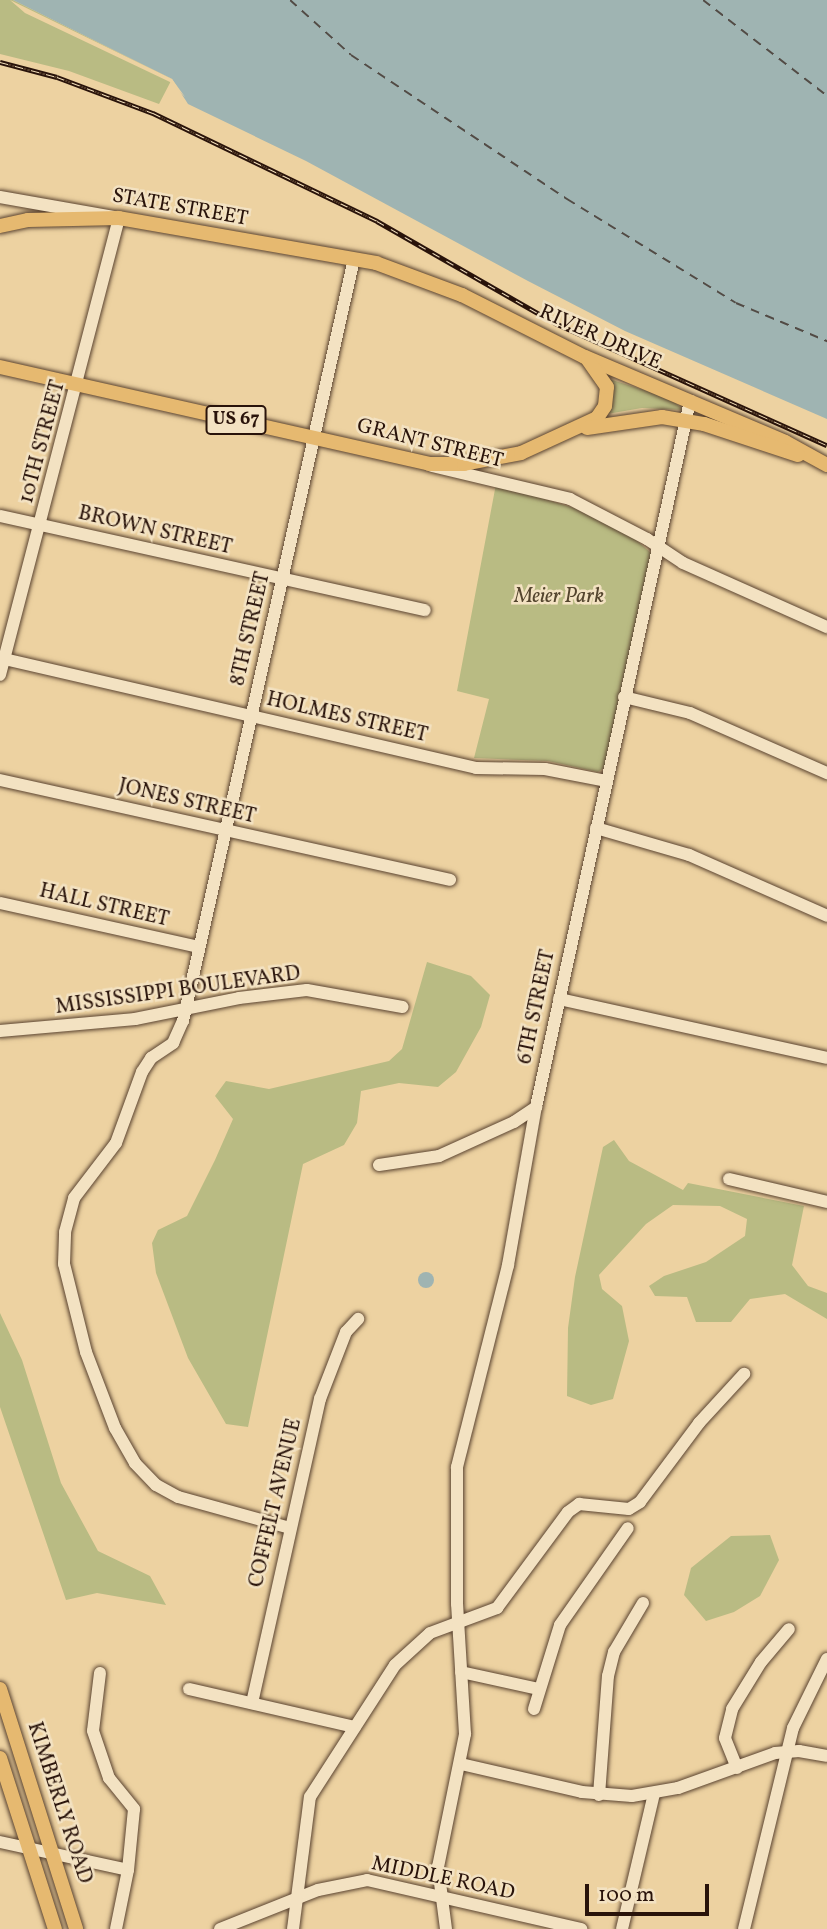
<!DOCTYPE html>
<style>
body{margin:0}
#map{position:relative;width:827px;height:1929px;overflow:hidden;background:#edd2a1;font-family:Vollkorn,serif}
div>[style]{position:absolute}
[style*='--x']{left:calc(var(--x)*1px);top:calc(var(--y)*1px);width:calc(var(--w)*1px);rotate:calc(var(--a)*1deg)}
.green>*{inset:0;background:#b9bb83}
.water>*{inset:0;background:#9fb4b2}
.round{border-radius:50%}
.pier>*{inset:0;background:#edd2a1}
.ferry>*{height:2px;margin-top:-1px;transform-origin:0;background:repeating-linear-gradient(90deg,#524b45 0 9px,transparent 0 16px)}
.roads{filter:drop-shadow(0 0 2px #5a4330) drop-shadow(0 0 2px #5a4330)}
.minor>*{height:12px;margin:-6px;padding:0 6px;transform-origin:6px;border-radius:6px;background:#f3e2c2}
.major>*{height:14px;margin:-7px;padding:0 7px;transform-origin:7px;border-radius:7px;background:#e6b970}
.rail>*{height:5px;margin-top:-2.5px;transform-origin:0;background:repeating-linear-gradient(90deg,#f3e2c2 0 8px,#29130a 0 16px);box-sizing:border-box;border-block:2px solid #29130a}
span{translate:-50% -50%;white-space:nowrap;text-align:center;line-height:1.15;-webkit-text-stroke:5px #f3e2c2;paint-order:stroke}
.shield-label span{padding:2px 5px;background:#f3e2c2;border:2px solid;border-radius:5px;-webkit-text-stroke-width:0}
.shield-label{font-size:19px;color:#29130a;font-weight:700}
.street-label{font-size:21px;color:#29130a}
.park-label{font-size:21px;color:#54452e;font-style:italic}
.scale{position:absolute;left:585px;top:1884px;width:124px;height:32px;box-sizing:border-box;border:4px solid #29130a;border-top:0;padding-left:9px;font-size:21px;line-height:24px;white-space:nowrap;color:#29130a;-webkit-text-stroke:5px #f3e2c2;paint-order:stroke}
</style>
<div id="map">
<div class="green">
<div style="clip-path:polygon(0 0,13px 0,172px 79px,159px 104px,69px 71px,0 54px)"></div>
<div style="clip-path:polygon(609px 379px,669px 398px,684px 410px,642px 408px,607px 414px)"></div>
<div style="clip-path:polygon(496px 484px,574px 508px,634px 538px,652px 554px,604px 768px,598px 772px,548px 761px,474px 758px,489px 699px,457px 691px)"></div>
<div style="clip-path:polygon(427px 962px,471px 976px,490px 995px,481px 1027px,456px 1072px,438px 1087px,399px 1083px,361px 1091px,357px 1123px,344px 1145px,303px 1164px,248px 1427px,226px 1424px,188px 1358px,156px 1273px,152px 1243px,158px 1230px,187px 1216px,215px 1160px,233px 1119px,215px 1096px,226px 1081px,269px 1089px,389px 1061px,402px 1049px)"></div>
<div style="clip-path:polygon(614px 1140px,629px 1161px,683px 1190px,688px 1183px,804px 1206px,792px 1265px,808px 1286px,827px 1293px,827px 1319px,785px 1294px,750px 1299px,731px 1322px,696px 1322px,687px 1297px,655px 1296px,649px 1286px,664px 1276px,706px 1262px,745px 1236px,747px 1219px,720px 1206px,673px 1205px,646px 1224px,599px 1275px,602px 1289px,622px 1306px,629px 1341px,613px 1399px,591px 1405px,567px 1396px,568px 1328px,575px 1277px,603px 1147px)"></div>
<div style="clip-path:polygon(0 1313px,22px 1360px,61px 1483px,98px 1551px,150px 1576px,166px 1605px,97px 1593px,66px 1600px,0 1407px)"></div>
<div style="clip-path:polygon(770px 1535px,779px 1560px,760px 1596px,734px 1612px,706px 1621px,684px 1595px,691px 1568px,731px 1536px)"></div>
</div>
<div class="water">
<div style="clip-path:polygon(13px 0,827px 0,827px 419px,625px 331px,528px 281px,306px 161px,188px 104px,172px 79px)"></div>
<div class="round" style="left:418px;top:1272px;width:16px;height:16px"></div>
</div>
<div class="pier">
<div style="clip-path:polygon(10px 0,172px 79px,185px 97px,170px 82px,25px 13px)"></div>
</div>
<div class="ferry">
<div style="--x:290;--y:0;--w:82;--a:42"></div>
<div style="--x:351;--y:55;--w:260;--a:33.7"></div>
<div style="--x:567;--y:199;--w:198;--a:31.6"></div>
<div style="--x:736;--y:303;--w:99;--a:22.7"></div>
<div style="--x:703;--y:0;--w:157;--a:37.7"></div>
</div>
<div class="roads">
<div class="minor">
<div style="--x:0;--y:197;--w:121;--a:10"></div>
<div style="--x:119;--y:218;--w:472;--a:104.6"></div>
<div style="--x:432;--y:466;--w:142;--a:13.4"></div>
<div style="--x:570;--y:499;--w:87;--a:27.5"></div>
<div style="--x:647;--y:539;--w:43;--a:33.7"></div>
<div style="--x:683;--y:563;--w:158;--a:24"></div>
<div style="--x:0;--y:516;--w:435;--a:12.5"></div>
<div style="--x:0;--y:658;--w:489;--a:13"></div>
<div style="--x:476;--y:768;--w:69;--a:0.8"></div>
<div style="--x:545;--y:769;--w:62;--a:11.1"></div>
<div style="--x:624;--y:697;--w:68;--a:13.6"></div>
<div style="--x:690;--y:713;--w:150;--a:23.7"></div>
<div style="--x:0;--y:780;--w:461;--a:12.5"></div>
<div style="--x:596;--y:828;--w:97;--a:16.2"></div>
<div style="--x:689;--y:855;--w:151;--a:23.8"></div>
<div style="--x:0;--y:903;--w:204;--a:12.5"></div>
<div style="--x:559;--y:999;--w:274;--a:12.4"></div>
<div style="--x:0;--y:1031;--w:136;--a:-5.1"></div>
<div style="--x:135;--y:1019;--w:106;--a:-11.4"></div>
<div style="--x:239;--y:998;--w:68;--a:-6.7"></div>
<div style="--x:307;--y:990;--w:97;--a:10.1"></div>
<div style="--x:379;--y:1165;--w:61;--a:-8.5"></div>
<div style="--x:439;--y:1156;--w:82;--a:-24.4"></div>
<div style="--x:514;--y:1122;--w:27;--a:-34"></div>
<div style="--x:729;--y:1179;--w:101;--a:13.2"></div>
<div style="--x:290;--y:1528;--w:116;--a:-164.5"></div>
<div style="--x:178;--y:1497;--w:25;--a:-151"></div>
<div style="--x:156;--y:1485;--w:30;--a:-134"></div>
<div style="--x:135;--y:1463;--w:40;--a:-119.7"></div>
<div style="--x:115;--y:1428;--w:81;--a:-110.9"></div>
<div style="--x:86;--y:1352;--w:91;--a:-104"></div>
<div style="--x:64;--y:1264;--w:32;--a:-88"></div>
<div style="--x:65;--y:1232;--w:35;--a:-75"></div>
<div style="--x:74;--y:1198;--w:69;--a:-52.6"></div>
<div style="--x:116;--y:1143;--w:76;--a:-69.9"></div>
<div style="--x:142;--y:1072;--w:17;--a:-57"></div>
<div style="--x:151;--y:1058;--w:27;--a:-34"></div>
<div style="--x:173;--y:1043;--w:24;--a:-66"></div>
<div style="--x:183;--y:1021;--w:781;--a:-77.35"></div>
<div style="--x:461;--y:1672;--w:80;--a:12.3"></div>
<div style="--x:100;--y:1673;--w:58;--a:96.9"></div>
<div style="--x:93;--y:1731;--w:50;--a:71.2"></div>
<div style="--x:109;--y:1778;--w:40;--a:51"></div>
<div style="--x:134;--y:1809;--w:61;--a:95.6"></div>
<div style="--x:189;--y:1689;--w:170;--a:12.9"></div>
<div style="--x:252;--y:1703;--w:312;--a:-77.4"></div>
<div style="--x:320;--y:1399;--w:72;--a:-68.8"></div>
<div style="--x:346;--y:1332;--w:18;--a:-47"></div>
<div style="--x:534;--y:1709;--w:88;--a:-72.8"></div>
<div style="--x:560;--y:1625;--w:118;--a:-55"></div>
<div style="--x:461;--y:1764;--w:124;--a:13"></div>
<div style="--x:582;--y:1792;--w:50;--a:4.6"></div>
<div style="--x:632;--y:1796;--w:47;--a:-9.9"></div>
<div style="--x:678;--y:1788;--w:103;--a:-19.8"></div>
<div style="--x:775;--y:1753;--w:24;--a:-5"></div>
<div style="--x:799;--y:1751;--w:28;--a:10"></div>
<div style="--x:737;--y:1768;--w:32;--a:-112"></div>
<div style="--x:725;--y:1738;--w:30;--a:-76"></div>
<div style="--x:732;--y:1709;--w:55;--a:-58.3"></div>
<div style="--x:761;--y:1662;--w:43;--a:-49.7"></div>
<div style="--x:599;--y:1795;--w:119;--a:-85.7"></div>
<div style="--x:608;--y:1676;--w:25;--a:-76"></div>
<div style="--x:614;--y:1652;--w:57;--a:-59.4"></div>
<div style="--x:0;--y:1842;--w:131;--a:12.3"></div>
<div style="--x:128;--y:1870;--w:60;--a:101.5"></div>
<div style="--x:220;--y:1929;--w:105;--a:-21.7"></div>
<div style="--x:318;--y:1890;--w:50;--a:-11.5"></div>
<div style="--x:367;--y:1880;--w:220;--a:12.9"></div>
<div style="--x:293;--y:1929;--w:133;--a:-82.7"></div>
<div style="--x:310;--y:1797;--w:157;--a:-57.2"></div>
<div style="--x:395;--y:1665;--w:47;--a:-42.4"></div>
<div style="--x:430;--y:1633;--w:72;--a:-20.5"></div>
<div style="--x:497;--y:1608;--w:119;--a:-53.5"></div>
<div style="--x:568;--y:1512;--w:14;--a:-36"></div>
<div style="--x:579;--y:1504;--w:50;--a:5.7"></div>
<div style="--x:629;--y:1509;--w:13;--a:-32"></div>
<div style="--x:640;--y:1502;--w:99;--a:-53.2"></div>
<div style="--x:699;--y:1423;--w:67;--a:-47.4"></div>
<div style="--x:446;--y:1929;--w:63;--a:-97.4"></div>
<div style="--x:438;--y:1867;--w:136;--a:-78.5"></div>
<div style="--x:465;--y:1734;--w:130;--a:-93.5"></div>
<div style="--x:457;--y:1604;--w:137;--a:-90"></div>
<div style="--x:457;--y:1467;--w:208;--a:-75.8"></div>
<div style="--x:508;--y:1265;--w:160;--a:-80"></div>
<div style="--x:536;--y:1107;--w:723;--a:-77.69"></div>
<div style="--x:622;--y:1929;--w:139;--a:-76.7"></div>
<div style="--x:744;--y:1929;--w:207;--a:-76.3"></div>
<div style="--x:793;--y:1728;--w:77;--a:-63.8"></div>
</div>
<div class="major">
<div style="--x:0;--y:226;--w:29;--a:-12"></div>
<div style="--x:28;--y:220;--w:91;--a:-1.3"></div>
<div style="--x:119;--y:218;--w:261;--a:9.9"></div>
<div style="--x:376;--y:263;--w:92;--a:20.4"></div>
<div style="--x:462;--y:295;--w:138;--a:26.8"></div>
<div style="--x:585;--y:357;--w:217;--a:23"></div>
<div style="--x:785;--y:442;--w:48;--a:28.7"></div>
<div style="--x:0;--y:367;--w:440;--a:12.7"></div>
<div style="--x:429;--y:464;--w:35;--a:0"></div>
<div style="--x:464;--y:464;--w:58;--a:-10.9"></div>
<div style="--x:521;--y:453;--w:84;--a:-24.7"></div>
<div style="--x:597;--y:418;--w:14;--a:-56"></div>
<div style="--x:605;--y:406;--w:19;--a:-84"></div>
<div style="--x:607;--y:387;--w:33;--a:-125"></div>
<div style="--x:587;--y:428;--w:76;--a:-8.3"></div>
<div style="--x:662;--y:417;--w:43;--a:9.5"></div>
<div style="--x:704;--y:424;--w:99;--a:18.3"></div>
<div style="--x:0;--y:1689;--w:252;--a:72.4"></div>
<div style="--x:0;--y:1758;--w:180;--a:72.2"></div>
</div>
</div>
<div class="rail">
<div style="--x:0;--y:62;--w:59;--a:14.7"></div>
<div style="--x:57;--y:77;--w:103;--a:20.6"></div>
<div style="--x:153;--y:113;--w:249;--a:25.7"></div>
<div style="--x:377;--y:221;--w:205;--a:29.8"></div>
<div style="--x:555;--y:323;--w:298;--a:24.2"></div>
</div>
<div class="shield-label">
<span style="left:236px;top:420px">US 67</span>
</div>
<div class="street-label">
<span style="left:180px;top:208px;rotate:10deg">STATE STREET</span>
<span style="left:600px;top:338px;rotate:24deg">RIVER DRIVE</span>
<span style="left:43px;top:442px;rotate:-75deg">10TH STREET</span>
<span style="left:430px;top:444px;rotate:14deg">GRANT STREET</span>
<span style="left:155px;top:531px;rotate:13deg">BROWN STREET</span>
<span style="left:251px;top:629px;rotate:-77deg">8TH STREET</span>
<span style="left:347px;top:718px;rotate:13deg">HOLMES STREET</span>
<span style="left:187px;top:802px;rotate:13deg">JONES STREET</span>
<span style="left:104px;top:906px;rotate:13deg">HALL STREET</span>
<span style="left:178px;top:991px;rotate:-8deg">MISSISSIPPI BOULEVARD</span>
<span style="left:537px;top:1007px;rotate:-78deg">6TH STREET</span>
<span style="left:276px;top:1503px;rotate:-77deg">COFFELT AVENUE</span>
<span style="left:59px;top:1803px;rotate:72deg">KIMBERLY ROAD</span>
<span style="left:443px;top:1879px;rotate:12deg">MIDDLE ROAD</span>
</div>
<div class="park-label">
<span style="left:559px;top:597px">Meier Park</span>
</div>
<div class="scale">100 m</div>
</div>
